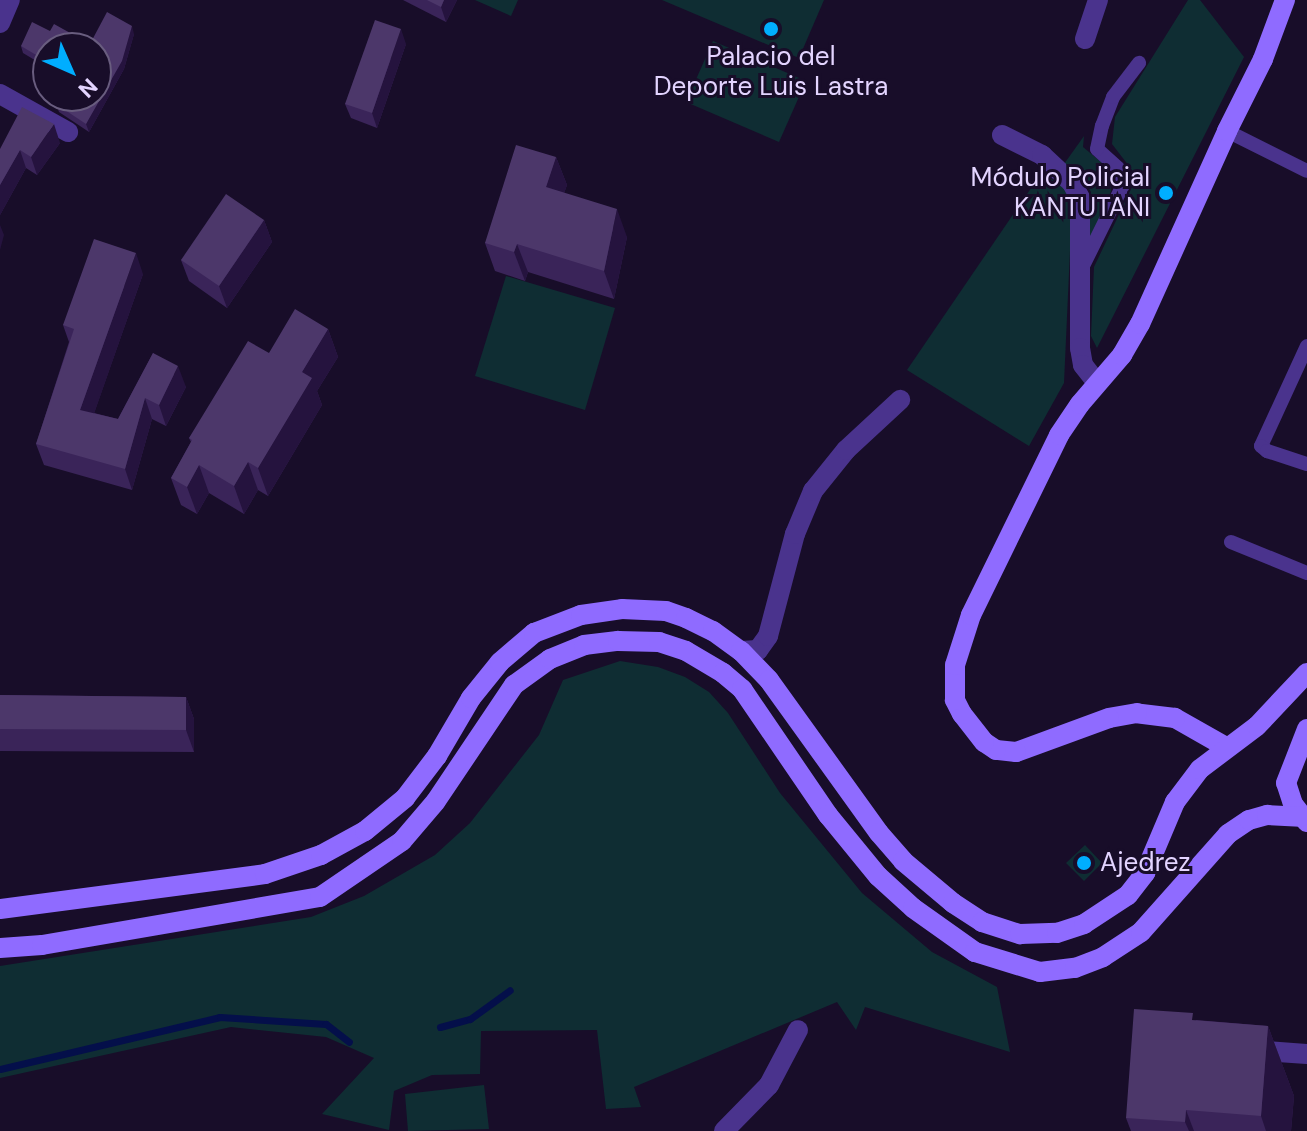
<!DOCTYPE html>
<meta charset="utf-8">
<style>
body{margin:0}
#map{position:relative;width:1307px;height:1131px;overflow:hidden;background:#180d29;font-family:"DM Sans",sans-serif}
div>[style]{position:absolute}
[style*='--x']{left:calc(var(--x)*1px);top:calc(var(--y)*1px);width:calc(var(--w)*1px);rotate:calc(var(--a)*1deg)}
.green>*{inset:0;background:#0f2d33}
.stream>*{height:7px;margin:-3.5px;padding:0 3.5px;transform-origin:3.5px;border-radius:3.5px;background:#040f4a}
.lane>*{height:14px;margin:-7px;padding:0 7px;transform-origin:7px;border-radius:7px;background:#4a338d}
.street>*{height:20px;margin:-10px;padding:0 10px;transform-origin:10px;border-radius:10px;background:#4a338d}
.secondary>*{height:20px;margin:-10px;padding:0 10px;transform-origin:10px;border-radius:10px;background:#8f6bff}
.wall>*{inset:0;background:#3a2459}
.shaded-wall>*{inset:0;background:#25133e}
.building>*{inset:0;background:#4c376a}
.dots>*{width:22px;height:22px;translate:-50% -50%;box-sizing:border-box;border:4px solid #180d29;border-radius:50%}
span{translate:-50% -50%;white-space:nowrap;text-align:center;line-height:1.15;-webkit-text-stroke:6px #180d29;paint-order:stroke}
.poi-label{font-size:26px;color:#e3d4ff}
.right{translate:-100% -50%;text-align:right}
.left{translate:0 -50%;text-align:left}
.north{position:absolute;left:32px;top:32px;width:80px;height:80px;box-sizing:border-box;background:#180d29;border:2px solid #695d7f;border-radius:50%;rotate:135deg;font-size:22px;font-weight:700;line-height:32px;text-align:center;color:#e3d4ff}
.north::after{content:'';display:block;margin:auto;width:28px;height:36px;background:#00aeff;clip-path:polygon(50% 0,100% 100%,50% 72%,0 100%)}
</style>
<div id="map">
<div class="green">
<div style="clip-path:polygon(475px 0,518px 0,511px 16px)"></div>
<div style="clip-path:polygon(662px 0,824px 0,799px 58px)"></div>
<div style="clip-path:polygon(1188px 0,1200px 0,1244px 57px,1097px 348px,1091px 336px,1094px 267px,1133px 185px,1132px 170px,1112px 144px,1115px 117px)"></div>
<div style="clip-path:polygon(713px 41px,806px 81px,779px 142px,686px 102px)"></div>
<div style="clip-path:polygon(1084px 136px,1083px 147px,1107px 167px,1111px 191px,1088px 247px,1091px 192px,1080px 175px,1064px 164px)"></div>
<div style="clip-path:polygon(1042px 172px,1067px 190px,1072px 207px,1064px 383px,1029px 446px,907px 370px)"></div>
<div style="clip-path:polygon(506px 276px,615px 308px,585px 410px,475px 376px)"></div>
<div style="clip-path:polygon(620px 661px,658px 667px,685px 677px,709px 692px,728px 713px,780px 793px,862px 893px,932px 952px,997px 987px,1010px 1052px,865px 1007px,856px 1030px,837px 1002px,634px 1087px,641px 1107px,606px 1109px,597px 1030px,481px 1031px,480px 1074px,432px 1075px,394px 1091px,389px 1130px,322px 1114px,374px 1058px,326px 1037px,231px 1027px,0 1078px,0 966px,311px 917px,364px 896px,435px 855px,470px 823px,539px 735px,563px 680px)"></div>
<div style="clip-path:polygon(1085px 845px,1102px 863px,1084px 881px,1066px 863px)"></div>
<div style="clip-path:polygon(484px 1085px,489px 1129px,408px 1131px,405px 1094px)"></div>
</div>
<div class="stream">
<div style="--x:440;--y:1027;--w:31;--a:-15"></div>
<div style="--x:470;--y:1019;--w:49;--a:-35.9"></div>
<div style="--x:0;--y:1069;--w:226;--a:-13.3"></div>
<div style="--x:220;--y:1017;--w:106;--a:3.8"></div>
<div style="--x:326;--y:1024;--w:29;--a:38"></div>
</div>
<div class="lane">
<div style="--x:1227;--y:131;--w:89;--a:26.6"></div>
<div style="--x:1081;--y:270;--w:93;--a:-63.7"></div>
<div style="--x:1122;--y:187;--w:19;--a:-102"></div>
<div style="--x:1118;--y:168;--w:28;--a:-138"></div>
<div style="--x:1097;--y:149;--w:24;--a:-78"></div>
<div style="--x:1102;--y:126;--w:31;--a:-69"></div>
<div style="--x:1113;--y:97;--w:43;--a:-52.6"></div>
<div style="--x:1307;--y:346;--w:110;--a:114.7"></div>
<div style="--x:1261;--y:446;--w:8;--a:40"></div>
<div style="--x:1267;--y:451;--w:42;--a:18"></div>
<div style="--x:1231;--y:542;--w:82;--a:22.2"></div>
</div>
<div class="street">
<div style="--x:0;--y:23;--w:25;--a:-67"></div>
<div style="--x:1085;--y:39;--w:41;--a:-71.6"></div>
<div style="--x:0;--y:94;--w:78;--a:29.2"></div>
<div style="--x:1002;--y:135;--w:45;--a:26.6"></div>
<div style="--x:1042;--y:155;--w:41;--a:43"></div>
<div style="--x:1072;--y:183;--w:17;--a:62"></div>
<div style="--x:1080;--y:198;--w:150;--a:90"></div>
<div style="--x:1080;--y:348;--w:17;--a:80"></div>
<div style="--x:1083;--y:365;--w:23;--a:52"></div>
<div style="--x:741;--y:651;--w:17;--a:-3"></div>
<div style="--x:758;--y:650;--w:17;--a:-54"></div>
<div style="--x:768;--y:636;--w:106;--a:-75.2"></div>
<div style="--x:795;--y:534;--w:47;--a:-67.3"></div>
<div style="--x:813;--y:491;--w:53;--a:-51.2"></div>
<div style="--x:846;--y:450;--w:74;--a:-42.8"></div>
<div style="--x:1251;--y:1050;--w:56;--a:4.1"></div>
<div style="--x:724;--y:1131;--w:64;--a:-45.6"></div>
<div style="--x:769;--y:1085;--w:62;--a:-62.2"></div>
</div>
<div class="secondary">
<div style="--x:1226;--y:747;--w:59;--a:-150.4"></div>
<div style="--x:1175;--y:718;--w:38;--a:-173"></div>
<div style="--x:1137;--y:713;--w:28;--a:170"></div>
<div style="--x:1109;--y:718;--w:99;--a:159.9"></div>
<div style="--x:1016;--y:752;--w:20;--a:-174"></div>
<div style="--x:996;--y:750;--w:14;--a:-146"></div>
<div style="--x:984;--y:742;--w:36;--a:-128"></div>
<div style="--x:962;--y:714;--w:16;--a:-117"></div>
<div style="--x:955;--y:700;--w:35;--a:-90"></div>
<div style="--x:955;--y:665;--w:52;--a:-72.3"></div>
<div style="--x:971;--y:615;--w:200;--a:-63.9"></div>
<div style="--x:1059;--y:435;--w:37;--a:-56"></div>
<div style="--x:1080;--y:404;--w:65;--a:-49.4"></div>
<div style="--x:1122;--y:355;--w:36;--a:-60"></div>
<div style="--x:1140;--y:324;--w:212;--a:-65.7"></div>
<div style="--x:1227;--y:131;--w:80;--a:-63.4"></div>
<div style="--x:1263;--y:59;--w:63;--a:-69.6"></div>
<div style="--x:1307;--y:822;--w:23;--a:-128"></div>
<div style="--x:1293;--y:804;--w:22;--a:-108"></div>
<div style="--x:1286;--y:783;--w:58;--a:-68.7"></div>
<div style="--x:0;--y:909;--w:267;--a:-7.5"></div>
<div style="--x:265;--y:874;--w:59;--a:-18.7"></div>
<div style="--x:321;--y:855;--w:50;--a:-28.6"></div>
<div style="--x:365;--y:831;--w:52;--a:-39.5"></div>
<div style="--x:405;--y:798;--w:53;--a:-52.7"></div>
<div style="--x:437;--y:756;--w:67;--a:-59.6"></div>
<div style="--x:471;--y:698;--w:46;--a:-51.1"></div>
<div style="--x:500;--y:662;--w:45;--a:-40.5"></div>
<div style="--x:534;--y:633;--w:50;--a:-21"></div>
<div style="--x:581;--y:615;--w:41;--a:-8.3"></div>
<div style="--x:622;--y:609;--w:44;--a:2.6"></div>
<div style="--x:666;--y:611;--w:21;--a:19"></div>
<div style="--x:686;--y:618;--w:30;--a:26"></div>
<div style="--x:713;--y:631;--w:34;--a:36"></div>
<div style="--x:741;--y:651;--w:40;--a:46"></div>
<div style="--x:769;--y:680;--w:188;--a:54.3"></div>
<div style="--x:879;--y:833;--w:37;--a:49"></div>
<div style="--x:903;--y:861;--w:65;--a:40"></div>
<div style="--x:953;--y:903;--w:35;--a:33"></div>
<div style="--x:982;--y:922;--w:40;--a:18"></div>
<div style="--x:1020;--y:934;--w:37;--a:-2"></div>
<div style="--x:1057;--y:933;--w:28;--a:-18"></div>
<div style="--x:1084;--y:924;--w:53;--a:-33.4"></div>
<div style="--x:1128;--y:895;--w:28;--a:-52"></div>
<div style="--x:1145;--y:873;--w:77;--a:-67.1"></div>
<div style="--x:1175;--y:802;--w:41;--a:-52.9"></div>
<div style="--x:1200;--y:769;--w:71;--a:-37"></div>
<div style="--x:1257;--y:726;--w:73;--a:-46.7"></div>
<div style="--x:0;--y:948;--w:42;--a:-4.1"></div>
<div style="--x:42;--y:945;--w:282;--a:-9.8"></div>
<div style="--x:320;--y:897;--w:99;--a:-34.3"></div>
<div style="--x:402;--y:841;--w:52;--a:-49.6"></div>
<div style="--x:436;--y:801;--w:140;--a:-56.1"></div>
<div style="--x:514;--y:685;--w:44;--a:-35.8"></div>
<div style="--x:550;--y:659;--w:37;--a:-22"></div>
<div style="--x:584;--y:645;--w:34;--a:-7"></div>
<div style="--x:618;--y:641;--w:41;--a:1.4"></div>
<div style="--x:659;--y:642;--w:28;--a:18"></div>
<div style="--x:686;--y:651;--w:43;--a:30.7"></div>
<div style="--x:723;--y:673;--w:25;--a:40"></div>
<div style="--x:742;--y:689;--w:153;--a:55.7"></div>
<div style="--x:828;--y:815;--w:79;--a:50.7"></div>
<div style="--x:878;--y:876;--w:47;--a:42.4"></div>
<div style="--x:913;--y:908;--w:76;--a:35.4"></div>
<div style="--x:975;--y:952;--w:68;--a:17.1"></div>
<div style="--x:1040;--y:972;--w:35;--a:-7"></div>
<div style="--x:1075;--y:968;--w:30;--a:-21"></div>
<div style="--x:1103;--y:957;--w:45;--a:-33.3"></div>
<div style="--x:1141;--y:932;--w:131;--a:-48.4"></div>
<div style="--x:1228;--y:834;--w:25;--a:-34"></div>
<div style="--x:1249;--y:820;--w:19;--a:-16"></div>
<div style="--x:1267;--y:815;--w:33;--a:3"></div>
</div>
<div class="wall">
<div style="clip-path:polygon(403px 0,457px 0,446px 22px)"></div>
<div style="clip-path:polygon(50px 31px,90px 44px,134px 34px,124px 69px,89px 132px,59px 112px,56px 104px,96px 96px,48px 48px,48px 68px,23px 53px,21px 46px)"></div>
<div style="clip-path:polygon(406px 44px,377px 128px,351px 118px,345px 104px)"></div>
<div style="clip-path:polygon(60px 143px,37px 175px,26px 168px,0 215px,0 149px)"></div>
<div style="clip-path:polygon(556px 157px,567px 185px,564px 193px,627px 237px,614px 299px,528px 272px,525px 281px,495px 271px,485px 243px)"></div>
<div style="clip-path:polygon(264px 220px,272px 242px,227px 308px,189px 281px,181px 260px)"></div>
<div style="clip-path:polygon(143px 274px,94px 413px,118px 419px,153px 353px,186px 387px,166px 426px,152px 419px,132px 490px,44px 465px,36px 444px,69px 342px,63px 325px)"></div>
<div style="clip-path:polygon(328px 329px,338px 357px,317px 391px,322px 405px,268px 496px,258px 490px,244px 514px,209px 493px,197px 514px,181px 505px,171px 478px,191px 442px,189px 438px,269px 353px)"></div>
<div style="clip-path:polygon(0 695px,186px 697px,194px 719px,194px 752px,0 751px)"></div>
<div style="clip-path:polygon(1196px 1020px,1268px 1026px,1294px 1096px,1291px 1131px,1131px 1131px,1126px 1118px)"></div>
</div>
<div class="shaded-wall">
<div style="clip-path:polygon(444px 0,457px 0,446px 22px,441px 7px)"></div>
<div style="clip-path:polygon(132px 26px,134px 34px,124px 69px,89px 132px,86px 124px)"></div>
<div style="clip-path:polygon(401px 29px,406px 44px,377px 128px,372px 113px)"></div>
<div style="clip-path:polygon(54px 124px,60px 143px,37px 175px,31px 157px)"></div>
<div style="clip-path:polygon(20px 150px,26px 168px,0 215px,0 185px)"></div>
<div style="clip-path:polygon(556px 157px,567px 185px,556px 215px,546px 187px)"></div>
<div style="clip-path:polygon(617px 209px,627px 237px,614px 299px,604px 271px)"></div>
<div style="clip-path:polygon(264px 220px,272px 242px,227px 308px,219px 286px)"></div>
<div style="clip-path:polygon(0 225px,4px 235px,0 250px)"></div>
<div style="clip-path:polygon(517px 244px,528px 272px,525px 281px,514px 252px)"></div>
<div style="clip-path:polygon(136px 253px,143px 274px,88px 431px,80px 410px)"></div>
<div style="clip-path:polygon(328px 329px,338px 357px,317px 391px,322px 405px,268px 496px,258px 468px,302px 372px)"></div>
<div style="clip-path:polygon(178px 366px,186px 387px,166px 426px,159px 405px)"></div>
<div style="clip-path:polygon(145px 398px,152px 419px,132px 490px,125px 469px)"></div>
<div style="clip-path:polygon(248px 462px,258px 490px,244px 514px,234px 486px)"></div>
<div style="clip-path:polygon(199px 465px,209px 493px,197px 514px,187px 487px)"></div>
<div style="clip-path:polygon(186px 697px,194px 719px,194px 752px,186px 730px)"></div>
<div style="clip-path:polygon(1268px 1026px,1294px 1096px,1291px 1131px,1266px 1131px,1261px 1116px)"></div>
<div style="clip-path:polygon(1186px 1110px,1194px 1131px,1189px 1131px,1185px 1122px)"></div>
</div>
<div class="building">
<div style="clip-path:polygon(427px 0,444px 0,441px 7px)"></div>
<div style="clip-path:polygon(107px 12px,132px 26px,122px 61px,86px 124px,56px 104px,61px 96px,96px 96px,96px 48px,48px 48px,48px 62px,21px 46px,32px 22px,50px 31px,54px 24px,90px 44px)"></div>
<div style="clip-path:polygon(375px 20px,401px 29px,372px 113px,345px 104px)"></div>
<div style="clip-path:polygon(22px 107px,54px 124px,31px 157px,20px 150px,0 185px,0 149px)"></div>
<div style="clip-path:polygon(516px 145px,556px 157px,546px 187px,617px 209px,604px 271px,517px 244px,514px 252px,485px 243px)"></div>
<div style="clip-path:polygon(226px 194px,264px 220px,219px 286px,181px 260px)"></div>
<div style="clip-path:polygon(94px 239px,136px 253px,80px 410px,118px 419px,153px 353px,178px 366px,159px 405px,145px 398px,125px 469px,36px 444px,74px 329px,63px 325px)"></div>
<div style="clip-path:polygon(295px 309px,328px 329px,302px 372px,312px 378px,258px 468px,248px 462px,234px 486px,199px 465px,187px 487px,171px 478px,192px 440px,189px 438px,248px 341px,269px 353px)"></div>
<div style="clip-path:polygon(0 695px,186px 697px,186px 730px,0 729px)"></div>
<div style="clip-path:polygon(1134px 1009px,1193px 1013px,1192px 1020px,1268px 1026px,1261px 1116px,1186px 1110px,1185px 1122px,1126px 1118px)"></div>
</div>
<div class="dots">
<div style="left:771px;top:29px;background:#00aeff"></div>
<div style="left:1166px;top:193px;background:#00aeff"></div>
<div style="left:1084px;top:863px;background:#00aeff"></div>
</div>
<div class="poi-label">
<span style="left:771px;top:72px">Palacio del<br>Deporte Luis Lastra</span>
<span class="right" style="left:1150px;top:193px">Módulo Policial<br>KANTUTANI</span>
<span class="left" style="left:1100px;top:863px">Ajedrez</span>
</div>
<div class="north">N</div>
</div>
